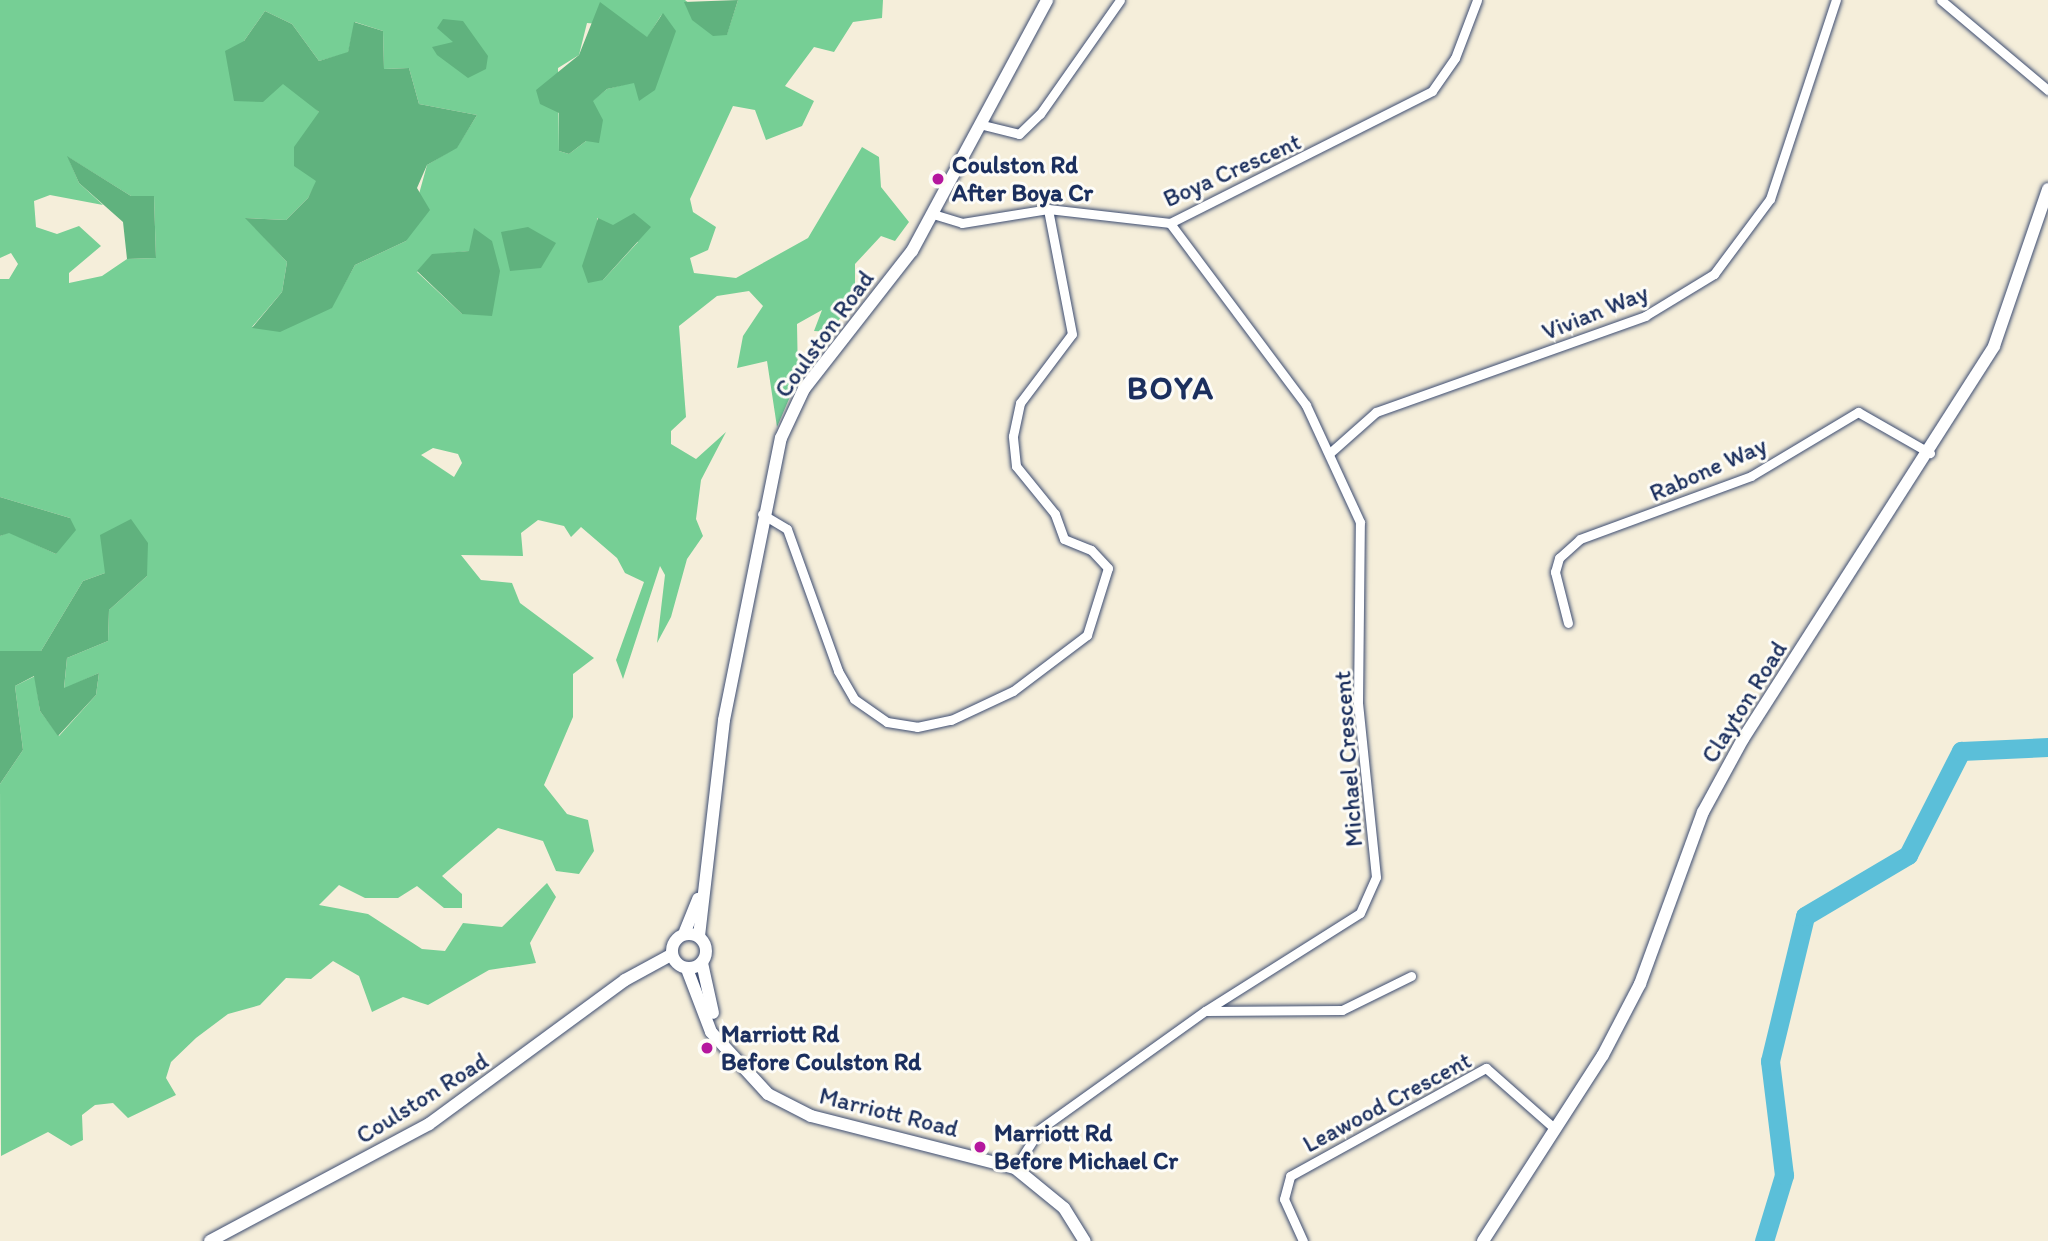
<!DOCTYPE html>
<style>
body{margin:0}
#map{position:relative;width:2048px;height:1241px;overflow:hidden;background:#f5eeda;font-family:Itim,sans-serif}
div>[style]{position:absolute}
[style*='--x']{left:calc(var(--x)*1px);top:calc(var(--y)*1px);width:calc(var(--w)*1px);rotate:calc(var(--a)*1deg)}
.green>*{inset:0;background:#76cf95}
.forest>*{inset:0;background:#60b27e}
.river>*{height:19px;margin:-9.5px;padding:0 9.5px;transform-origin:9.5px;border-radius:9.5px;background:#5bbfd9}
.roads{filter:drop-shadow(0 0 2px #3c4c71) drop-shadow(0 0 2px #3c4c71)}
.street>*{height:9px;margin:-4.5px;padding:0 4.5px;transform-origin:4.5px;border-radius:4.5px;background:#fff}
.secondary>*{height:12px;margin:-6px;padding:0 6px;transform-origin:6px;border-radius:6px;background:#fff}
.secondary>.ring{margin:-6px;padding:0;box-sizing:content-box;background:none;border:12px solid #fff;border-radius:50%}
.dots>*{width:19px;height:19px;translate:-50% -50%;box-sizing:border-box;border:4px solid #fdfcf7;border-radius:50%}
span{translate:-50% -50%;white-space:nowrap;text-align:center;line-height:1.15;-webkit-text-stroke:6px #fdfcf7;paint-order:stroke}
.poi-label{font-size:24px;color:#1b2f5e;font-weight:700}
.left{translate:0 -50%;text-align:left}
.street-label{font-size:24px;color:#1b2f5e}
.district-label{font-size:32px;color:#1b2f5e;font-weight:700;letter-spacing:2px}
</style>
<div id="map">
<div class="green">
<div style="clip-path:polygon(evenodd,0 0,685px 0,727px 34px,738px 0,883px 0,882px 18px,853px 22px,834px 52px,814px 47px,785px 86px,814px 101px,802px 126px,766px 140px,755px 110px,733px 106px,690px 199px,693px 212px,716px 227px,708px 250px,690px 258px,694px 273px,736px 278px,808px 238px,862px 147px,879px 157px,881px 187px,909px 222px,895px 241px,881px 236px,855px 264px,855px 298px,830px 332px,814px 331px,822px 310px,797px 324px,798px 378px,777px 427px,767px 361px,737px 368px,743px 336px,763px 306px,749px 291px,717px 296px,679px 326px,686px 417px,671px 431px,671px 444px,696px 459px,726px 432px,701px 480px,696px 519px,703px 536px,687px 559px,671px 617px,657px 643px,665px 575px,660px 566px,623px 679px,616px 660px,644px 582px,625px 573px,617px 558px,581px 527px,571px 537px,564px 526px,538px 520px,521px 533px,523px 556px,461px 555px,481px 580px,512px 583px,520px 603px,594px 658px,573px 674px,573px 717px,544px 785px,567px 814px,588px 820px,594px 851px,579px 874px,556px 871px,543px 841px,498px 828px,442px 876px,462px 894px,462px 908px,444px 908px,417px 886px,398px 898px,365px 898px,339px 885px,319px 905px,368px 914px,422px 949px,445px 951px,463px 923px,502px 927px,547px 883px,556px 897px,530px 943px,536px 963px,489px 970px,428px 1005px,403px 997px,372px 1012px,359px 976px,333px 961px,311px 979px,286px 978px,260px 1005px,228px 1014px,196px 1038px,171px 1062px,166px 1078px,176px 1095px,128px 1118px,113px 1103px,95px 1105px,82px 1115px,83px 1140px,71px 1146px,48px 1132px,1px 1156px,0 784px,23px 750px,15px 686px,35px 676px,40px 711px,59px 736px,96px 695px,99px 673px,64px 689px,67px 658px,108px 641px,109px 610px,147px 576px,105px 573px,83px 581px,41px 651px,0 651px,0 536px,9px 532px,56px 554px,70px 518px,0 497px,0 279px,9px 279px,18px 264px,11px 253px,0 258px,0 0,265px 11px,292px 24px,319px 61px,348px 53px,355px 22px,383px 31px,384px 69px,409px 68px,419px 104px,477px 115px,457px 147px,427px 165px,406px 241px,355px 265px,331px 308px,252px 327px,282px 292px,287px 262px,246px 218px,286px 220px,308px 198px,317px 181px,319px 112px,244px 41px,265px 11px,0 0,662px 14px,634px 82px,607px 89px,592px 101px,586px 141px,569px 154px,559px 151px,558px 68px,579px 55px,587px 23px,633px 27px,647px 38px,662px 14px,0 0,68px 157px,131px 196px,154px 196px,156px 258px,127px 259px,102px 276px,69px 283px,69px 273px,101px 246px,79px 226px,57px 234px,36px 227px,34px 201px,50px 195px,103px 205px,79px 183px,68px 157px,0 0,597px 218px,638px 242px,603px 280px,597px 218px,0 0,469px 251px,462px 314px,417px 272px,432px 255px,469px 251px,0 0,433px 448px,458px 454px,462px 463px,454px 477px,421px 455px,433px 448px)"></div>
</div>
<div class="forest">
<div style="clip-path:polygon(738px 0,727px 35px,713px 36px,692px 20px,684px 2px)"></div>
<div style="clip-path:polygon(600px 2px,647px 37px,663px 13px,676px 31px,655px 90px,639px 101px,634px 83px,607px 89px,593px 101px,603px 120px,599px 143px,586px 141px,569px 154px,559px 151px,559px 113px,540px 104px,536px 90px,579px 55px)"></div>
<div style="clip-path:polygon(265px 11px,292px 24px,319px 61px,348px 52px,354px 22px,383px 31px,384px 69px,409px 68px,419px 104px,477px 115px,457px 148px,427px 165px,417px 188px,430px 210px,406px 241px,355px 265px,332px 308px,280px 332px,252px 328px,282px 292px,287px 262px,245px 218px,286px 220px,308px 198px,316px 181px,294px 166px,294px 147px,319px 112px,283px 84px,263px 102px,234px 101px,225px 51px,244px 41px)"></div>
<div style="clip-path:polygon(443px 19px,463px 21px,488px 56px,486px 69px,468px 78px,437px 55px,432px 47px,453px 42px,437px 28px)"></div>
<div style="clip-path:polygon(67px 156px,131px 196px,154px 196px,156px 258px,127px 259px,123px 222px,79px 183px)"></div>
<div style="clip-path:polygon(634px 213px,651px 227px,603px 280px,588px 283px,582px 266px,598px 218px,613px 225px)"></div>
<div style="clip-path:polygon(528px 227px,556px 243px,541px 268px,510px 271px,501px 232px)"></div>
<div style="clip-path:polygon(474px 228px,492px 241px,500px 271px,492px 316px,462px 314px,417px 271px,432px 254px,469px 251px)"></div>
<div style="clip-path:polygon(0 497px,70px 518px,76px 530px,56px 554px,9px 533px,0 536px)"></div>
<div style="clip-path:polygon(131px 519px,148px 543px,147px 576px,109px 610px,108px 641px,67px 658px,64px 688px,99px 673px,96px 695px,58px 736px,40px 711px,34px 676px,15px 686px,23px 750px,0 784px,0 651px,41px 651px,83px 581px,105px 573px,100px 535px)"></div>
</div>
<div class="river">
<div style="--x:1764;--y:1241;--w:69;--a:-73.1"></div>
<div style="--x:1784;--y:1175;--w:115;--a:-97"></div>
<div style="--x:1770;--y:1061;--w:149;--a:-76.4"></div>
<div style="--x:1805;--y:916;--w:120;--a:-30.6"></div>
<div style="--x:1908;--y:855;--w:117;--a:-63"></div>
<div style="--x:1961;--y:751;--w:87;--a:-2.6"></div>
</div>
<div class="roads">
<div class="street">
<div style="--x:1941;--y:0;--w:140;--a:40.1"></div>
<div style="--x:983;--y:125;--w:37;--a:14"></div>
<div style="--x:1019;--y:134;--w:29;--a:-44"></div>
<div style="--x:1040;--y:114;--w:139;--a:-54.9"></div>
<div style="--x:933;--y:214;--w:30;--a:17"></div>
<div style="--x:962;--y:223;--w:87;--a:-9.2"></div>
<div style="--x:1048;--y:209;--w:123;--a:6.5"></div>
<div style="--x:1170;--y:223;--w:293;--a:-26.7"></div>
<div style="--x:1432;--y:91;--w:40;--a:-55.1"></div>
<div style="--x:1455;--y:58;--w:62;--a:-69.2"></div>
<div style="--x:1331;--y:452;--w:60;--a:-41.6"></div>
<div style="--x:1376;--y:412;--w:286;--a:-19.6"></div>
<div style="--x:1645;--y:316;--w:81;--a:-31.3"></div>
<div style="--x:1714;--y:274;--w:94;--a:-53.3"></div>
<div style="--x:1770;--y:199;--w:210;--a:-71.7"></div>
<div style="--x:762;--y:514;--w:29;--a:31"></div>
<div style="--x:787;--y:529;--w:151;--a:70.2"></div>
<div style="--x:838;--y:671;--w:32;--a:60"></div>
<div style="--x:854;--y:699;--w:40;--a:34.9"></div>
<div style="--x:887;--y:722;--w:30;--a:9"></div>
<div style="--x:917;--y:727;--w:35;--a:-12"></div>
<div style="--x:951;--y:720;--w:68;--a:-25.1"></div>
<div style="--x:1013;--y:691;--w:93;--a:-37.1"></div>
<div style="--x:1087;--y:635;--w:70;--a:-72.6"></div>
<div style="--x:1108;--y:568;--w:25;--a:-133"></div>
<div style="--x:1091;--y:550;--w:29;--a:-158"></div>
<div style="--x:1064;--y:539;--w:27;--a:-110"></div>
<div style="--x:1055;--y:514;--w:62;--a:-129.1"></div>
<div style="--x:1016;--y:466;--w:30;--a:-96"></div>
<div style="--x:1013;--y:436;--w:34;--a:-78"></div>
<div style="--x:1020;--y:403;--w:86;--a:-53"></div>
<div style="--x:1072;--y:334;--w:127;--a:-100.9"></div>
<div style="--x:1568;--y:623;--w:53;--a:-104.3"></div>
<div style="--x:1555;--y:572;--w:15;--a:-74"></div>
<div style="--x:1559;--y:558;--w:28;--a:-42"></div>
<div style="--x:1580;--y:539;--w:182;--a:-20.2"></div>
<div style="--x:1751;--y:476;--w:125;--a:-30.9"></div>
<div style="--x:1858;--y:412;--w:83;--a:29.7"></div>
<div style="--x:1206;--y:1011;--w:136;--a:-0.4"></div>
<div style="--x:1342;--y:1010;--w:77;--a:-26.2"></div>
<div style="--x:1015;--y:1168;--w:46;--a:-57.3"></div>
<div style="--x:1040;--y:1129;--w:203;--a:-35.6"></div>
<div style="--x:1205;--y:1011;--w:183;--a:-32.3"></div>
<div style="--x:1360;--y:913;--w:39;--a:-66"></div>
<div style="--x:1376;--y:877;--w:175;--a:-95.9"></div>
<div style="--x:1358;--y:703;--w:181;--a:-89.4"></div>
<div style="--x:1360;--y:522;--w:129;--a:-114.8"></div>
<div style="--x:1306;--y:405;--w:227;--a:-126.8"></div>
<div style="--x:1303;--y:1241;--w:46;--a:-114.3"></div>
<div style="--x:1284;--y:1199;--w:24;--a:-75"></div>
<div style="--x:1290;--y:1176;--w:224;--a:-28.9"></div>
<div style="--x:1486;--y:1068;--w:89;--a:41.4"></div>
</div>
<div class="secondary">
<div class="ring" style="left:672px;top:934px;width:22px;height:22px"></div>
<div style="--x:684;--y:934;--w:38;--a:-68"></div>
<div style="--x:699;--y:936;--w:217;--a:-83.4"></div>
<div style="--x:724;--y:720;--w:288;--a:-78.6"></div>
<div style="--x:781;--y:438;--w:54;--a:-64.9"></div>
<div style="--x:804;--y:389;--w:175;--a:-52"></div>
<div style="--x:912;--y:251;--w:285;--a:-61.7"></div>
<div style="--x:702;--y:963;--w:51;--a:77.6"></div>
<div style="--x:687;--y:969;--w:67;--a:69.1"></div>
<div style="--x:711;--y:1032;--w:84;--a:47.4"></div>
<div style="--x:768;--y:1094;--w:48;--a:27.1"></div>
<div style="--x:811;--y:1116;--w:211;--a:14.3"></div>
<div style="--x:1015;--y:1168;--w:63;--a:39.2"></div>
<div style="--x:1064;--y:1208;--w:39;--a:58"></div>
<div style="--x:210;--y:1241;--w:248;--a:-28.1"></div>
<div style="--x:429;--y:1124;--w:243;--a:-36.3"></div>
<div style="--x:625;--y:980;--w:52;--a:-28.5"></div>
<div style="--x:1483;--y:1241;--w:221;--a:-57.2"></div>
<div style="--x:1603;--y:1055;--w:80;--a:-62.5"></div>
<div style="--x:1640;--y:984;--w:183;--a:-69.9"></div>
<div style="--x:1703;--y:812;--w:83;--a:-61.3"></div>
<div style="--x:1743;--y:739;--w:466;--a:-57.4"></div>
<div style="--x:1994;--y:346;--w:166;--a:-71"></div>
</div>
</div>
<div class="dots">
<div style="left:938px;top:179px;background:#b5179e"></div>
<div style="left:707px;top:1048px;background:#b5179e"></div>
<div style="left:980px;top:1147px;background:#b5179e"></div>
</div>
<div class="poi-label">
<span class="left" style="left:952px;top:179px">Coulston Rd<br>After Boya Cr</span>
<span class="left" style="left:721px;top:1048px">Marriott Rd<br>Before Coulston Rd</span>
<span class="left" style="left:994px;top:1147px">Marriott Rd<br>Before Michael Cr</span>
</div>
<div class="street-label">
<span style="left:1232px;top:170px;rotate:-24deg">Boya Crescent</span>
<span style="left:1595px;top:312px;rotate:-22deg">Vivian Way</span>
<span style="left:824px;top:334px;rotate:-54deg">Coulston Road</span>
<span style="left:1708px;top:469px;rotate:-24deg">Rabone Way</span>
<span style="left:1744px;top:702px;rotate:-58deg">Clayton Road</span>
<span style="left:1348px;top:759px;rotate:-94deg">Michael Crescent</span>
<span style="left:422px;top:1098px;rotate:-32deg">Coulston Road</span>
<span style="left:1387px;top:1102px;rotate:-28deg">Leawood Crescent</span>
<span style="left:889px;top:1112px;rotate:14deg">Marriott Road</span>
</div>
<div class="district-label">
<span style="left:1171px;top:388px">BOYA</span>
</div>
</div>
